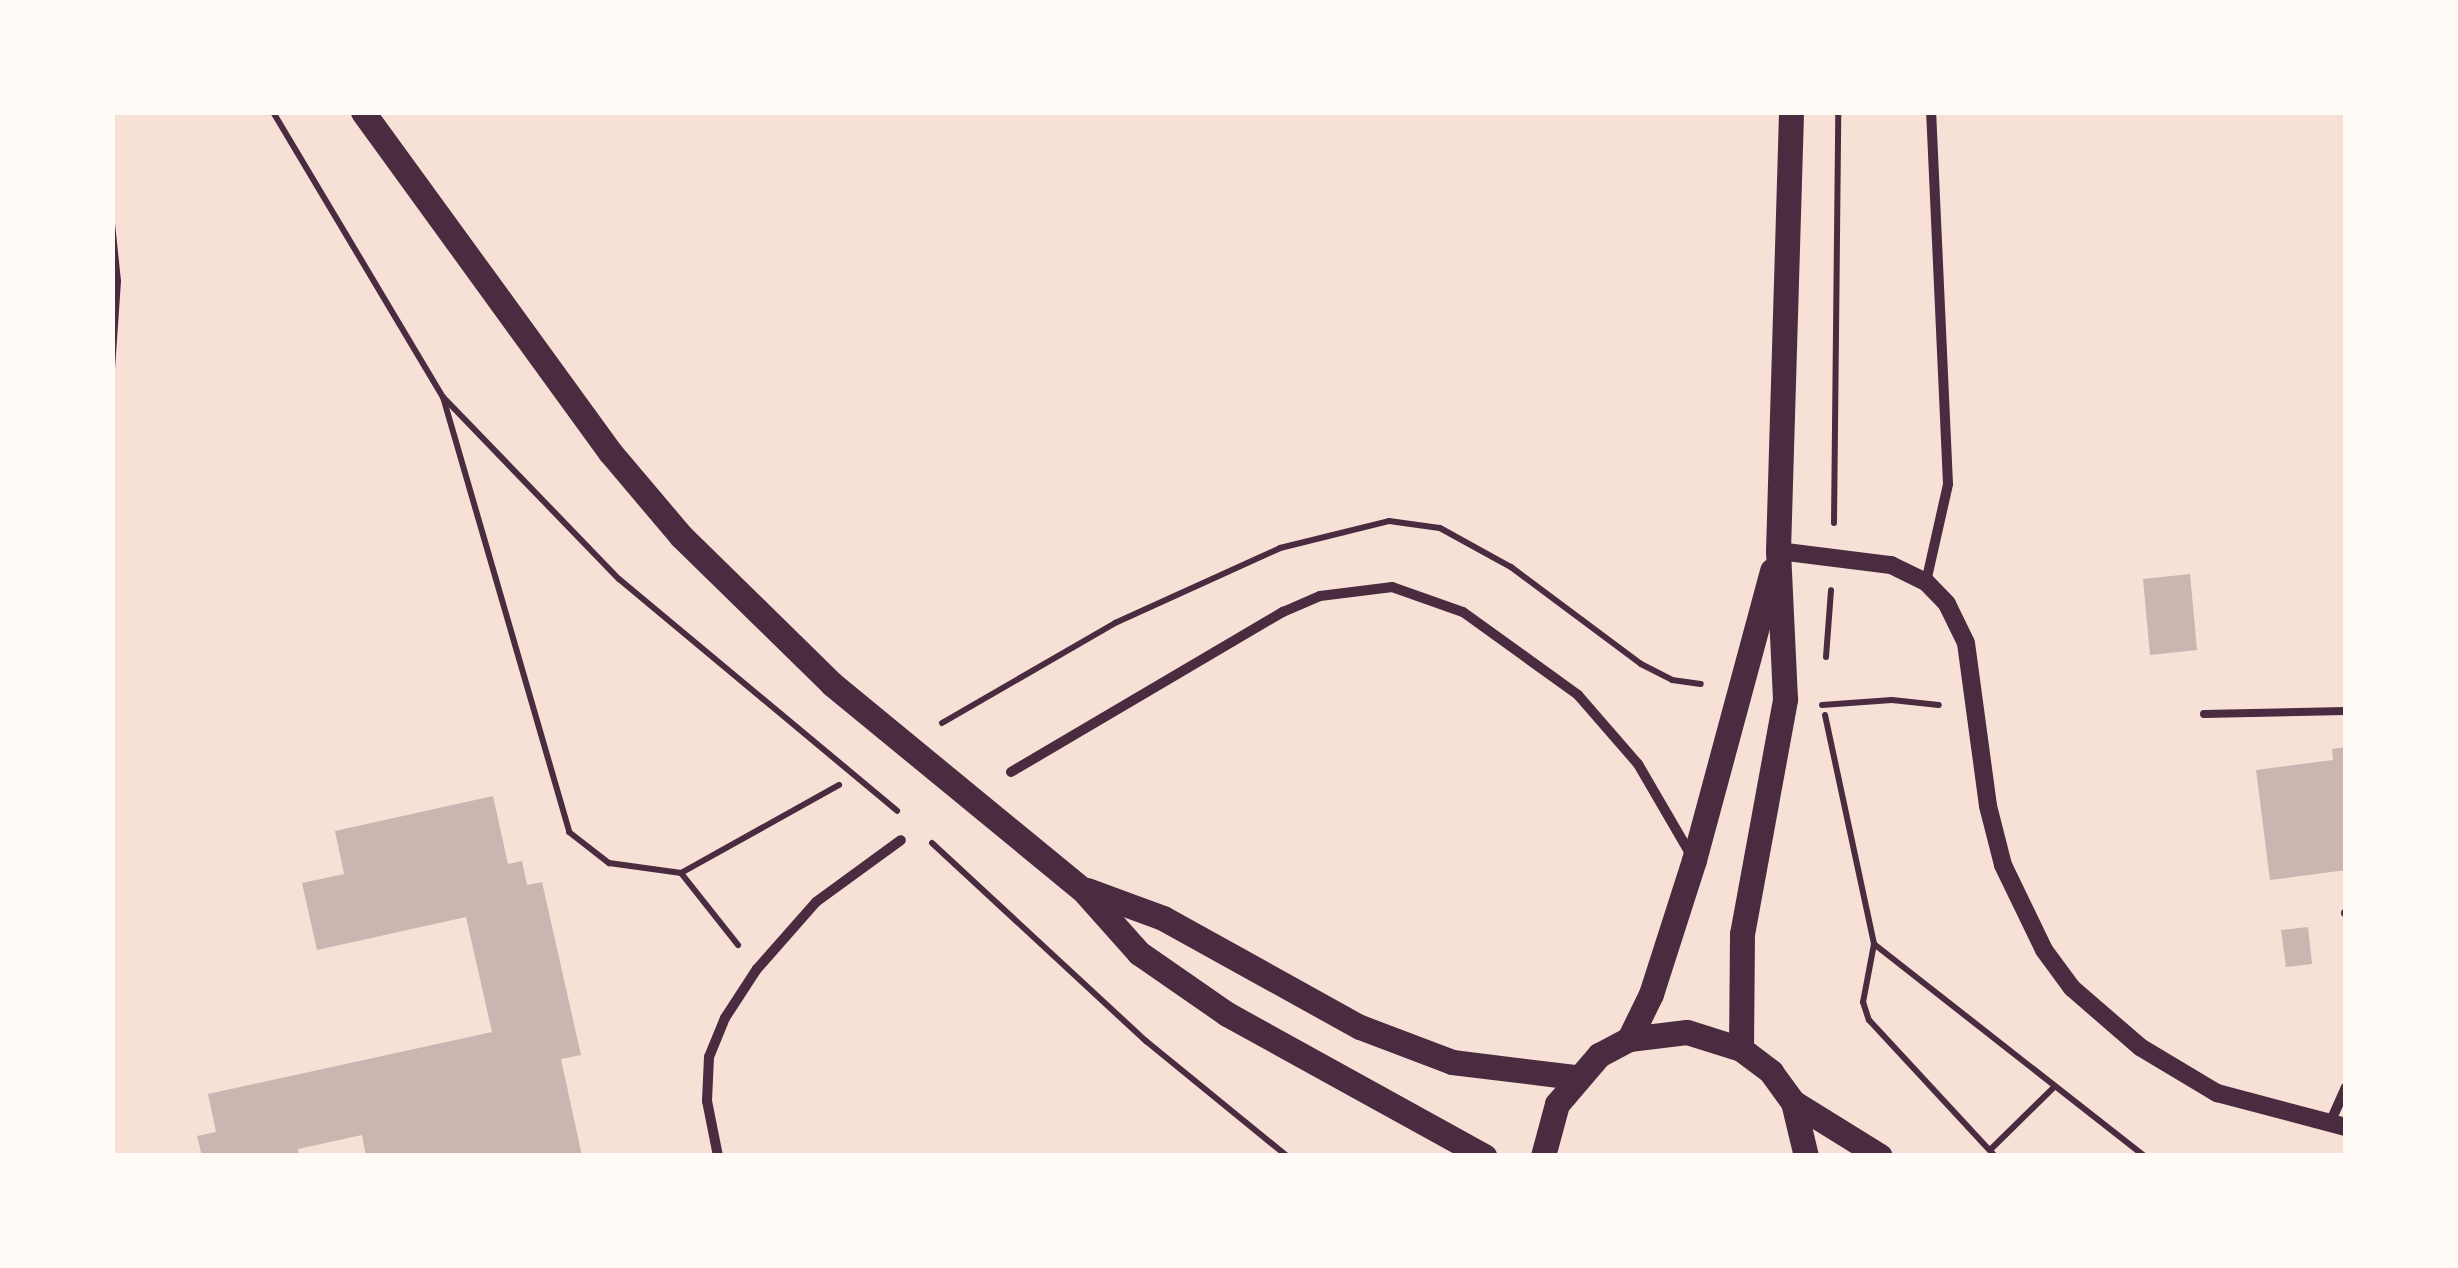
<!DOCTYPE html>
<style>
body{margin:0}
#map{position:relative;width:2458px;height:1268px;overflow:hidden;background:#f7e1d7;font-family:"Fira Sans",sans-serif}
div>[style]{position:absolute}
[style*='--x']{left:calc(var(--x)*1px);top:calc(var(--y)*1px);width:calc(var(--w)*1px);rotate:calc(var(--a)*1deg)}
.building>*{inset:0;background:#ccb4b1}
.path>*{height:6px;margin:-3px;padding:0 3px;transform-origin:3px;border-radius:3px;background:#4a2c40}
.service>*{height:8px;margin:-4px;padding:0 4px;transform-origin:4px;border-radius:4px;background:#4a2c40}
.minor>*{height:10px;margin:-5px;padding:0 5px;transform-origin:5px;border-radius:5px;background:#4a2c40}
.tertiary>*{height:18px;margin:-9px;padding:0 9px;transform-origin:9px;border-radius:9px;background:#4a2c40}
.primary>*{height:25px;margin:-12.5px;padding:0 12.5px;transform-origin:12.5px;border-radius:12.5px;background:#4a2c40}
span{translate:-50% -50%;white-space:nowrap;text-align:center;line-height:1.15;-webkit-text-stroke:8px #fffaf5;paint-order:stroke}
.frame{position:absolute;inset:0;border:115px solid #fffaf5;pointer-events:none}
</style>
<div id="map">
<div class="building">
<div style="clip-path:polygon(2190px 574px,2197px 650px,2150px 655px,2143px 579px)"></div>
<div style="clip-path:polygon(2346px 747px,2346px 870px,2270px 880px,2256px 770px,2333px 760px,2332px 749px)"></div>
<div style="clip-path:polygon(493px 796px,508px 864px,522px 861px,527px 885px,542px 882px,581px 1055px,561px 1059px,582px 1156px,366px 1156px,362px 1135px,298px 1149px,299px 1156px,202px 1156px,197px 1136px,216px 1132px,208px 1094px,492px 1032px,466px 917px,317px 950px,302px 883px,344px 874px,335px 831px)"></div>
<div style="clip-path:polygon(2308px 927px,2312px 964px,2286px 967px,2281px 930px)"></div>
</div>
<div class="path">
<div style="--x:273;--y:112;--w:332;--a:59.2"></div>
<div style="--x:443;--y:397;--w:453;--a:73.8"></div>
<div style="--x:569;--y:832;--w:51;--a:37.8"></div>
<div style="--x:609;--y:863;--w:73;--a:7.9"></div>
<div style="--x:681;--y:873;--w:181;--a:-29.1"></div>
<div style="--x:112;--y:223;--w:58;--a:84.1"></div>
<div style="--x:118;--y:281;--w:87;--a:93.9"></div>
<div style="--x:443;--y:397;--w:253;--a:46"></div>
<div style="--x:619;--y:579;--w:362;--a:39.8"></div>
<div style="--x:1834;--y:523;--w:411;--a:-89.4"></div>
<div style="--x:1826;--y:657;--w:67;--a:-85.7"></div>
<div style="--x:1822;--y:705;--w:70;--a:-4.1"></div>
<div style="--x:1892;--y:700;--w:47;--a:6.1"></div>
<div style="--x:1825;--y:715;--w:234;--a:77.9"></div>
<div style="--x:1874;--y:944;--w:343;--a:38.1"></div>
<div style="--x:942;--y:723;--w:200;--a:-30"></div>
<div style="--x:1115;--y:623;--w:181;--a:-24.4"></div>
<div style="--x:1280;--y:548;--w:112;--a:-13.9"></div>
<div style="--x:1389;--y:521;--w:51;--a:7.8"></div>
<div style="--x:1440;--y:528;--w:81;--a:28.8"></div>
<div style="--x:1511;--y:567;--w:162;--a:36.7"></div>
<div style="--x:1641;--y:664;--w:35;--a:27"></div>
<div style="--x:1672;--y:680;--w:29;--a:8"></div>
<div style="--x:932;--y:843;--w:292;--a:42.8"></div>
<div style="--x:1146;--y:1041;--w:182;--a:39.2"></div>
<div style="--x:681;--y:873;--w:92;--a:51.6"></div>
<div style="--x:1874;--y:944;--w:59;--a:100.7"></div>
<div style="--x:1863;--y:1002;--w:19;--a:72"></div>
<div style="--x:1869;--y:1020;--w:185;--a:47.2"></div>
<div style="--x:1990;--y:1150;--w:88;--a:-44.5"></div>
</div>
<div class="service">
<div style="--x:2204;--y:714;--w:142;--a:-1.2"></div>
<div style="--x:2345;--y:913;--w:1;--a:0"></div>
</div>
<div class="minor">
<div style="--x:1926;--y:582;--w:100;--a:-77.3"></div>
<div style="--x:1948;--y:484;--w:372;--a:-92.6"></div>
<div style="--x:1011;--y:772;--w:316;--a:-30.5"></div>
<div style="--x:1283;--y:612;--w:40;--a:-23.4"></div>
<div style="--x:1320;--y:596;--w:73;--a:-7.1"></div>
<div style="--x:1392;--y:587;--w:75;--a:19.4"></div>
<div style="--x:1463;--y:612;--w:142;--a:35.8"></div>
<div style="--x:1578;--y:695;--w:91;--a:49"></div>
<div style="--x:1638;--y:764;--w:105;--a:59.8"></div>
<div style="--x:2330;--y:1123;--w:39;--a:-66"></div>
<div style="--x:718;--y:1156;--w:56;--a:-101.3"></div>
<div style="--x:707;--y:1101;--w:44;--a:-87.4"></div>
<div style="--x:709;--y:1057;--w:42;--a:-67.7"></div>
<div style="--x:725;--y:1018;--w:59;--a:-56.9"></div>
<div style="--x:757;--y:969;--w:89;--a:-48.6"></div>
<div style="--x:816;--y:902;--w:105;--a:-36.1"></div>
</div>
<div class="tertiary">
<div style="--x:1778;--y:551;--w:114;--a:7.1"></div>
<div style="--x:1891;--y:565;--w:39;--a:26"></div>
<div style="--x:1926;--y:582;--w:30;--a:46"></div>
<div style="--x:1947;--y:604;--w:43;--a:64"></div>
<div style="--x:1966;--y:643;--w:164;--a:82.3"></div>
<div style="--x:1988;--y:806;--w:61;--a:75.7"></div>
<div style="--x:2003;--y:865;--w:94;--a:64.2"></div>
<div style="--x:2044;--y:950;--w:47;--a:53.6"></div>
<div style="--x:2072;--y:988;--w:90;--a:40.9"></div>
<div style="--x:2140;--y:1047;--w:90;--a:30.9"></div>
<div style="--x:2217;--y:1093;--w:133;--a:14.8"></div>
</div>
<div class="primary">
<div style="--x:363;--y:112;--w:420;--a:54"></div>
<div style="--x:610;--y:452;--w:110;--a:49.8"></div>
<div style="--x:681;--y:536;--w:211;--a:44.4"></div>
<div style="--x:832;--y:684;--w:323;--a:39.4"></div>
<div style="--x:1082;--y:889;--w:86;--a:48.3"></div>
<div style="--x:1139;--y:953;--w:107;--a:34.7"></div>
<div style="--x:1227;--y:1014;--w:294;--a:28.9"></div>
<div style="--x:1087;--y:890;--w:81;--a:20.2"></div>
<div style="--x:1163;--y:918;--w:225;--a:29"></div>
<div style="--x:1360;--y:1027;--w:98;--a:20.8"></div>
<div style="--x:1452;--y:1062;--w:123;--a:7"></div>
<div style="--x:1629;--y:1039;--w:50;--a:-63.9"></div>
<div style="--x:1651;--y:994;--w:141;--a:-72.2"></div>
<div style="--x:1694;--y:860;--w:300;--a:-74.9"></div>
<div style="--x:1741;--y:1049;--w:115;--a:-89.5"></div>
<div style="--x:1742;--y:934;--w:239;--a:-79.6"></div>
<div style="--x:1785;--y:699;--w:148;--a:-92.7"></div>
<div style="--x:1778;--y:551;--w:439;--a:-88.3"></div>
<div style="--x:1793;--y:1102;--w:102;--a:31.8"></div>
<div style="--x:1543;--y:1156;--w:54;--a:-74.9"></div>
<div style="--x:1557;--y:1104;--w:65;--a:-49.4"></div>
<div style="--x:1599;--y:1055;--w:34;--a:-28"></div>
<div style="--x:1629;--y:1039;--w:58;--a:-6.9"></div>
<div style="--x:1687;--y:1032;--w:57;--a:17.5"></div>
<div style="--x:1741;--y:1049;--w:38;--a:37"></div>
<div style="--x:1771;--y:1072;--w:37;--a:54"></div>
<div style="--x:1793;--y:1102;--w:56;--a:76.5"></div>
</div>
<div class="frame"></div>
</div>
